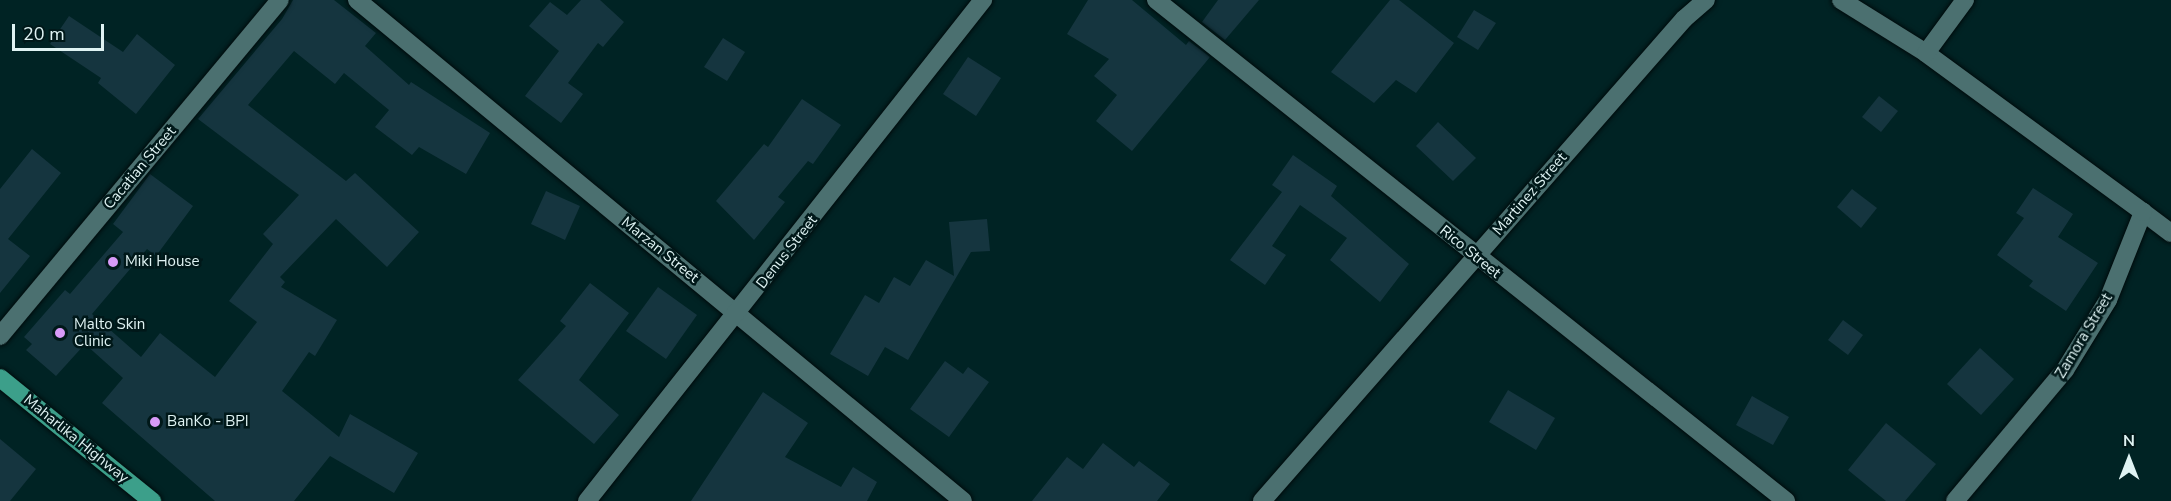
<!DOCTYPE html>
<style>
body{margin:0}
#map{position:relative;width:2171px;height:501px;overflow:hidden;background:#002324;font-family:"Nunito Sans",sans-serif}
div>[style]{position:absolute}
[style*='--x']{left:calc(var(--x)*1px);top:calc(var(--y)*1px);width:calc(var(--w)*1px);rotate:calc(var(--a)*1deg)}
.building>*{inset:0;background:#15353f}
.roads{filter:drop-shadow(0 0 2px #000b0c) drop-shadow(0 0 2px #000b0c)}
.minor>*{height:18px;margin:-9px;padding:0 9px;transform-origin:9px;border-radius:9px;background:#4b7070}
.tertiary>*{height:18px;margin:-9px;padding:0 9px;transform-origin:9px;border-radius:9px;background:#4b7070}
.trunk>*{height:18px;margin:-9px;padding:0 9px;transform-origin:9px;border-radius:9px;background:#3c9f8a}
.dots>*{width:16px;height:16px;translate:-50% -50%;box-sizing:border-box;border:3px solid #001819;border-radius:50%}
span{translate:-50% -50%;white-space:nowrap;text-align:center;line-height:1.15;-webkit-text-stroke:5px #001819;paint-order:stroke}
.street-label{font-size:15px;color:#dff3f3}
.poi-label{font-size:15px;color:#dff3f3}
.left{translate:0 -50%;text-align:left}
.north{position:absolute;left:2099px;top:429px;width:60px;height:60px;-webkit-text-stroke:4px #001819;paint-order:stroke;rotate:0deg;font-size:16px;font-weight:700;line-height:24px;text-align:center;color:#dff3f3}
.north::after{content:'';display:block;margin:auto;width:21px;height:27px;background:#dff3f3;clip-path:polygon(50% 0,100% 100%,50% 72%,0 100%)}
.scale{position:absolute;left:12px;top:24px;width:92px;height:27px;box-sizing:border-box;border:3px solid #dff3f3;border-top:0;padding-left:8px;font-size:18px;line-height:21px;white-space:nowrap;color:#dff3f3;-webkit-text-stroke:4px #001819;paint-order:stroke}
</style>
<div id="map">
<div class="building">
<div style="clip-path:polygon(293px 0,334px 0,376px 33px,365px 46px,409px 85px,411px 82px,490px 133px,466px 174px,419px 147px,412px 155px,375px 127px,389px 110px,344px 73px,335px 84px,294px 51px,248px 105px,346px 181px,355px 173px,419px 232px,387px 267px,336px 219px,280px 277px,285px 282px,281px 287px,337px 320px,315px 356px,309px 352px,282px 391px,339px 437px,350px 414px,418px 453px,394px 493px,330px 456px,294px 501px,215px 501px,102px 403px,123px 378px,85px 344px,56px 376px,26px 350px,32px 344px,24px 337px,65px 290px,70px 294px,123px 232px,113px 224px,150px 174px,193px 206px,156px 256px,147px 249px,92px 314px,141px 357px,160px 333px,215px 377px,257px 322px,229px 301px,273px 244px,263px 234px,299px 195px,198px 119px,282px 19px)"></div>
<div style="clip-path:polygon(581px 0,600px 0,624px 22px,603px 47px,598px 43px,568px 83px,583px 94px,561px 123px,525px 96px,559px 51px,529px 26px,550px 2px,567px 15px)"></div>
<div style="clip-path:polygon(1088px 0,1132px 0,1186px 45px,1189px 41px,1210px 57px,1132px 151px,1096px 121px,1117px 95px,1094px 76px,1109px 59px,1067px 34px)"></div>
<div style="clip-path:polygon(1218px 0,1259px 0,1225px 40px,1202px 22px)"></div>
<div style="clip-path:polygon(1390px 0,1399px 0,1454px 43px,1416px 93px,1396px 80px,1374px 103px,1331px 72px)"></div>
<div style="clip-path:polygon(1474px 10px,1496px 23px,1478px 50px,1457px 37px)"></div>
<div style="clip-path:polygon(69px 16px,123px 52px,137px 34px,175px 65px,136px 114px,98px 83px,101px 78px,50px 44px)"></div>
<div style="clip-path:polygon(723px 38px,745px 52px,727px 81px,704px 67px)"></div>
<div style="clip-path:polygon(968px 57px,1001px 78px,976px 116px,943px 94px)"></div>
<div style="clip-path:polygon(1879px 96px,1898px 111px,1881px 132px,1862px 117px)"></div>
<div style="clip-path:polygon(802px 99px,841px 125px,813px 164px,808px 161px,778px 197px,785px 202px,754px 240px,716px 201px,764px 144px,768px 147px)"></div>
<div style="clip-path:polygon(1438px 122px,1476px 158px,1453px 181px,1416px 146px)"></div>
<div style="clip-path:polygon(32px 149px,61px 173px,8px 239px,30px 256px,0 293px,0 189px)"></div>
<div style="clip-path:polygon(1293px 155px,1337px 186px,1331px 196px,1409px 264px,1380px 302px,1330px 260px,1347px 238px,1300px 205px,1272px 246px,1286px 255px,1265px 285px,1230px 260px,1282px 192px,1272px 185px)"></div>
<div style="clip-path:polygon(2033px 188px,2073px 214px,2058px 237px,2098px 263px,2066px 311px,2029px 286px,2033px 281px,1997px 255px,2024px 218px,2016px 213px)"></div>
<div style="clip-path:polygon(1852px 189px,1877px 208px,1861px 228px,1837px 207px)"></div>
<div style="clip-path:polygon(546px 191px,580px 206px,565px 240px,531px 224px)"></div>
<div style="clip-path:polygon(987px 219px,990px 251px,971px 252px,908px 360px,885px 347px,868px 376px,830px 354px,865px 295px,879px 303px,894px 277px,910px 286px,926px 260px,954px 276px,949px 222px)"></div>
<div style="clip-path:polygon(590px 283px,629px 313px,579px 380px,619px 415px,594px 444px,518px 380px,566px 326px,560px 321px)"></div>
<div style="clip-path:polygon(658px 287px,697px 315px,666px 359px,626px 331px)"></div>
<div style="clip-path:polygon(1843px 320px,1863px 335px,1848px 355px,1828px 340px)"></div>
<div style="clip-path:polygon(1980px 348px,2014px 379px,1981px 415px,1947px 384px)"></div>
<div style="clip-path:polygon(945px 361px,963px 374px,968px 367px,989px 382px,949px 437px,910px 409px)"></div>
<div style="clip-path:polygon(1508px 390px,1555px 418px,1536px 450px,1489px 422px)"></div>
<div style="clip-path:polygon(763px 392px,808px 423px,785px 457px,841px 487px,853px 467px,877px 482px,867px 501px,691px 501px)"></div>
<div style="clip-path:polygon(1752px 396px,1789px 417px,1773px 445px,1736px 425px)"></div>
<div style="clip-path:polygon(1886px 423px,1936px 464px,1905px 501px,1886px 501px,1848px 470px)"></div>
<div style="clip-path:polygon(0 439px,36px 469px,10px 501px,0 501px)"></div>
<div style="clip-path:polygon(1103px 443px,1134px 467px,1139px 461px,1170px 484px,1157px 501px,1032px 501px,1067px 457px,1083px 469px)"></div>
</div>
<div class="roads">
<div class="minor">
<div style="--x:357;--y:0;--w:786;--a:39.58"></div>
<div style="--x:1156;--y:0;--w:805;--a:38.49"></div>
<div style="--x:1841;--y:0;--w:100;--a:31.9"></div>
<div style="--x:2143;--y:212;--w:35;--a:37"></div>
<div style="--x:0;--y:336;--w:437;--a:-50.2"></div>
<div style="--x:587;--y:501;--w:639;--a:-51.68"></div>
<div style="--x:1262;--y:501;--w:641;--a:-48.8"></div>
<div style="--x:1684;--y:19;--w:29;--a:-41"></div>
</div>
<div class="tertiary">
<div style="--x:1955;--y:501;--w:171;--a:-50"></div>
<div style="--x:2065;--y:370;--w:82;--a:-58.4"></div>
<div style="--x:2108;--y:300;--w:95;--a:-68.3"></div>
<div style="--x:2143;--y:212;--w:269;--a:-143.8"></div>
<div style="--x:1926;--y:53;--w:66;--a:-53.7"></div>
</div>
<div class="trunk">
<div style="--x:0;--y:378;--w:196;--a:39"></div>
</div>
</div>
<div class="dots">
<div style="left:113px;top:262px;background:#d89af8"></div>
<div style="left:60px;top:333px;background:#d89af8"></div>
<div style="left:155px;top:422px;background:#d89af8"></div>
</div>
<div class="street-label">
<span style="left:140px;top:168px;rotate:-50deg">Cacatian Street</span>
<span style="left:1530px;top:194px;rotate:-49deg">Martinez Street</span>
<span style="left:660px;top:250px;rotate:39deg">Marzan Street</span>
<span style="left:787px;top:252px;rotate:-52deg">Denus Street</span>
<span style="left:1470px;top:252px;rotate:39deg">Rico Street</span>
<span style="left:2084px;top:336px;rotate:-59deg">Zamora Street</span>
<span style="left:76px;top:439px;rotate:39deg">Maharlika Highway</span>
</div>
<div class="poi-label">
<span class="left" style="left:125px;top:262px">Miki House</span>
<span class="left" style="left:74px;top:333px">Malto Skin<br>Clinic</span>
<span class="left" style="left:167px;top:422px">BanKo - BPI</span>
</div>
<div class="north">N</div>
<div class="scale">20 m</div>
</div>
